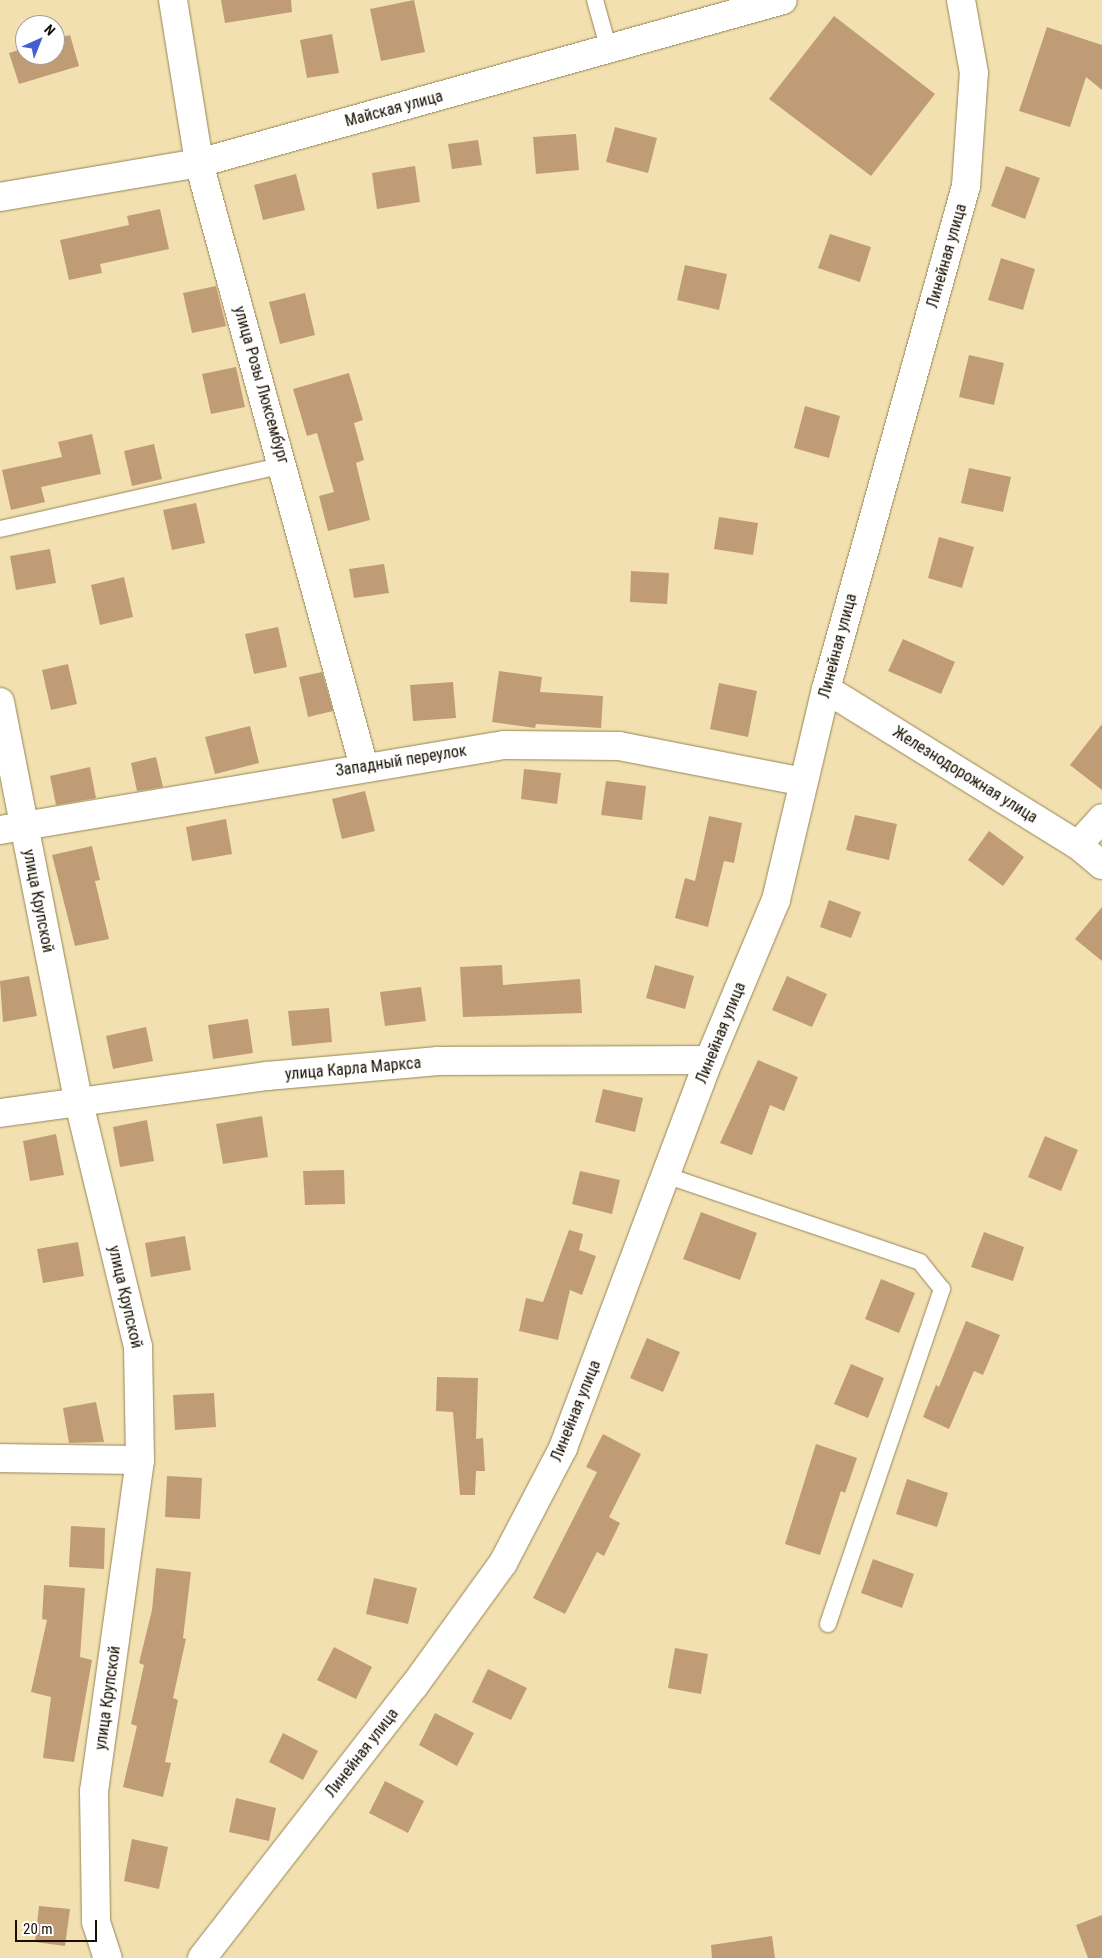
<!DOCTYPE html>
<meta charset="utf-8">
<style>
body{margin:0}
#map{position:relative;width:1102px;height:1958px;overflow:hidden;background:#f3e0b0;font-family:"Roboto Condensed",sans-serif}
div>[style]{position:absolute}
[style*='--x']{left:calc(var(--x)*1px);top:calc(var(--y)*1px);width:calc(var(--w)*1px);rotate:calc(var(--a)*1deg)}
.building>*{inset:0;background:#bf9c76}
.roads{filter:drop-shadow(0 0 1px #968557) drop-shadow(0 0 1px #968557)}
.service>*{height:16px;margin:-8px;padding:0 8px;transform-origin:8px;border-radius:8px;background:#fff}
.minor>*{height:28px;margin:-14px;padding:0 14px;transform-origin:14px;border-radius:14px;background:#fff}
span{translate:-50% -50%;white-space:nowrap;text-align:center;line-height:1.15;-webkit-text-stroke:4px #fff;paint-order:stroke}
.street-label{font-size:16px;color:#171001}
.north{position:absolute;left:15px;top:15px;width:50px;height:50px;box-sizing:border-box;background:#fff;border:1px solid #a29f99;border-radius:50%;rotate:44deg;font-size:14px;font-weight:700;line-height:20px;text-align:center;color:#171001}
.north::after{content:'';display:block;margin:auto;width:18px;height:22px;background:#435fd2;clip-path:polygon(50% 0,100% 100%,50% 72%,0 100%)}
.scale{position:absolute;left:15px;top:1920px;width:82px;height:22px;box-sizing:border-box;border:2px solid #171001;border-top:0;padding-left:6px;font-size:15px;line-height:18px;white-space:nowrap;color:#171001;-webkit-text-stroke:4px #fff;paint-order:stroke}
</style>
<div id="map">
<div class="building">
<div style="clip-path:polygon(221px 0,291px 0,292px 12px,225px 23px)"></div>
<div style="clip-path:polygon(414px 0,425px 52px,381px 61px,370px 9px)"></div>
<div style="clip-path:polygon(834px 16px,935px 94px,871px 176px,769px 99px)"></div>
<div style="clip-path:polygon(1047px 27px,1102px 45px,1102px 90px,1086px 77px,1070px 127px,1019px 111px)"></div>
<div style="clip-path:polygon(332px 34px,339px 73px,307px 78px,300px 40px)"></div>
<div style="clip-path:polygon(70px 35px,79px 66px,19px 84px,9px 53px,25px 48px,25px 55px,55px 55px,55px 39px)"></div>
<div style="clip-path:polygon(615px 127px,657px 138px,648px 173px,606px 162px)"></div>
<div style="clip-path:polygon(576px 134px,579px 170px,536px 174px,533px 137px)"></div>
<div style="clip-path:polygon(478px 140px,482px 165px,452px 169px,448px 144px)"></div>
<div style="clip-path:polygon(415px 166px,420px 202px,377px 209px,372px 173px)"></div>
<div style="clip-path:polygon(1006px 166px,1040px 178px,1025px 219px,991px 206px)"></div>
<div style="clip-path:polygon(296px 174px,305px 210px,263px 220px,254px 185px)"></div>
<div style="clip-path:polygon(160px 209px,169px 249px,100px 264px,102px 273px,69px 280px,60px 240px,129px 225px,127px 216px)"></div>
<div style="clip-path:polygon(830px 234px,871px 247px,860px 282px,818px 268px)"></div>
<div style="clip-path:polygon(1001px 258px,1035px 269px,1023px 310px,988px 300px)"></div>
<div style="clip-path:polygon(685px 265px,727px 274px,719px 310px,677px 300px)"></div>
<div style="clip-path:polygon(216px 286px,226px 326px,192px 333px,183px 293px)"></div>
<div style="clip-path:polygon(305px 293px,315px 335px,280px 344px,269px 302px)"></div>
<div style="clip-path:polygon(969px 355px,1004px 363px,994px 405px,959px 397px)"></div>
<div style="clip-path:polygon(236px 367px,245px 407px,211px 414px,202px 374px)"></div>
<div style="clip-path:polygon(349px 373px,363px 420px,354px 423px,364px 460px,356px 463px,370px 520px,328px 531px,319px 496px,334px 492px,317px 433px,307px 436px,293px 389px)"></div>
<div style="clip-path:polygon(805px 406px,840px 416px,829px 458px,794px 448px)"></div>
<div style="clip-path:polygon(92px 434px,101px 474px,41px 487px,45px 502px,11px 510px,2px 470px,62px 457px,58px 442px)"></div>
<div style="clip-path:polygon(154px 444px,162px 479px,132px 486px,124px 451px)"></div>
<div style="clip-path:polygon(969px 468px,1011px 477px,1003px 512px,961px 503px)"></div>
<div style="clip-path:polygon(196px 503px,205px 543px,172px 550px,163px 510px)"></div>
<div style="clip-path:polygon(719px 517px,758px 523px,753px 555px,714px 549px)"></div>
<div style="clip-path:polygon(939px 537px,974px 547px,962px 588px,928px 578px)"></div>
<div style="clip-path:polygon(50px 549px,56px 583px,16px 590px,10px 556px)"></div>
<div style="clip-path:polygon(384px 564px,389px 593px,354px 598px,349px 569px)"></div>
<div style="clip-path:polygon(631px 571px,669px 573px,667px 604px,630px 602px)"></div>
<div style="clip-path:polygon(124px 577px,133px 617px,100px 625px,91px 585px)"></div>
<div style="clip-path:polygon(278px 627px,287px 667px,254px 674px,245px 634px)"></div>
<div style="clip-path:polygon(903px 639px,955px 662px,941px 694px,888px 671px)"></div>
<div style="clip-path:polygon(68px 664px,77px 704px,51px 710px,42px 670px)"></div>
<div style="clip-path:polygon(499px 671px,542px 677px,540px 692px,603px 696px,601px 728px,536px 724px,535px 728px,492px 722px)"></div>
<div style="clip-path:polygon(322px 672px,333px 711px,308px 717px,299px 677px)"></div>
<div style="clip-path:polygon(453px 682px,456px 718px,413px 721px,410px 685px)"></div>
<div style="clip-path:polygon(719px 683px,757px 691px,748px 737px,710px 729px)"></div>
<div style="clip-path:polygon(1102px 724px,1102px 790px,1070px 765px)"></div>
<div style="clip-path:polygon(250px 726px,259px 763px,215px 774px,205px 737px)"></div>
<div style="clip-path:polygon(156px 757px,163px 787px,137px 791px,131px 763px)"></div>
<div style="clip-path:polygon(90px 767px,96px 798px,56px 805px,50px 776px)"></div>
<div style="clip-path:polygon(524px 769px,561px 773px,557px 804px,521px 799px)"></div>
<div style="clip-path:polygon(606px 781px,646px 786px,642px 820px,601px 815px)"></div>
<div style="clip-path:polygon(365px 791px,375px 831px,342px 839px,332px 799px)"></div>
<div style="clip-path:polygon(855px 815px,897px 824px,889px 860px,846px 850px)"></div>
<div style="clip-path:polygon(709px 816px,742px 823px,734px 863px,724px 861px,708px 927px,675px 918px,685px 878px,695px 881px)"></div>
<div style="clip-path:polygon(226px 819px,232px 854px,192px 861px,186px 827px)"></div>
<div style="clip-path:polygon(989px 831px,1024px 857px,1003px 886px,968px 860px)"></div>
<div style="clip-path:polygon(92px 846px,100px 880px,95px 881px,109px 939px,75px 946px,52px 855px)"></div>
<div style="clip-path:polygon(829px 900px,861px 912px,851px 938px,820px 927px)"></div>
<div style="clip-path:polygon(1102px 907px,1102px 961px,1075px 939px)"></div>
<div style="clip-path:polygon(502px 965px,503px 985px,580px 979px,582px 1013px,463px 1017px,460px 967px)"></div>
<div style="clip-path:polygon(655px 965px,694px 976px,685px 1009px,646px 998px)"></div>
<div style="clip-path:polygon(29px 976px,37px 1016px,3px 1022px,0 981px)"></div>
<div style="clip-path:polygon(787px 976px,827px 994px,812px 1027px,772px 1010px)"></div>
<div style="clip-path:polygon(421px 987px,426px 1021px,385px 1026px,380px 992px)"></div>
<div style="clip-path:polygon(329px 1008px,332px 1042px,292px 1046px,288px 1011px)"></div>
<div style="clip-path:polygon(248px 1019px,253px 1053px,213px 1059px,208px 1025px)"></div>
<div style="clip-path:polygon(146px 1027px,153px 1061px,113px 1069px,106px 1036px)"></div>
<div style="clip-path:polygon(758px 1060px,798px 1077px,784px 1111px,770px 1105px,752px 1155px,720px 1143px)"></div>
<div style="clip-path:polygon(603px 1089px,643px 1098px,635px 1132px,595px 1122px)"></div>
<div style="clip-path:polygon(262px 1116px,268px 1157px,223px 1164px,216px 1124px)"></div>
<div style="clip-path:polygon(147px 1120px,154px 1161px,120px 1167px,113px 1127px)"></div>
<div style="clip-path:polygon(56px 1134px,64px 1175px,30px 1181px,23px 1141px)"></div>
<div style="clip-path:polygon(1045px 1136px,1078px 1150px,1061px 1191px,1028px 1177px)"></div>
<div style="clip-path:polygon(344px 1170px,345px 1204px,305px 1205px,303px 1171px)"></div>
<div style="clip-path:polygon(580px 1171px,620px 1180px,612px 1214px,572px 1204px)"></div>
<div style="clip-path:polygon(701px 1212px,757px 1233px,740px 1280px,683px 1259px)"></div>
<div style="clip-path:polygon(569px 1230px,583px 1234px,579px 1250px,596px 1256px,582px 1295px,570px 1290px,558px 1340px,519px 1331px,526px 1298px,543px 1302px)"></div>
<div style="clip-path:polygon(984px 1232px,1024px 1247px,1013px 1281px,971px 1267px)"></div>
<div style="clip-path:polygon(185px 1236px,191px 1270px,151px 1277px,145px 1243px)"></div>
<div style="clip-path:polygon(78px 1242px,84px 1276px,43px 1283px,37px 1249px)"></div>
<div style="clip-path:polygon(881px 1279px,915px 1293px,899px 1333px,865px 1319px)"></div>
<div style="clip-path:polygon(966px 1321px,1000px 1335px,983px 1375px,974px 1371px,949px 1429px,923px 1417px,936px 1385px,939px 1387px)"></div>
<div style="clip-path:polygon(647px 1338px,680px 1352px,663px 1392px,630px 1378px)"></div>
<div style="clip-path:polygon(851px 1364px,884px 1378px,868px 1418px,834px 1404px)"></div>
<div style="clip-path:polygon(437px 1377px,478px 1378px,476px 1439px,483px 1438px,485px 1471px,476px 1471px,475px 1495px,460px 1495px,453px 1412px,436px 1411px)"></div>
<div style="clip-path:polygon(214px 1393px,216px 1427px,175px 1430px,173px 1395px)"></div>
<div style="clip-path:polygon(96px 1402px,104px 1442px,69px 1443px,63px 1408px)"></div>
<div style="clip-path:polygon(603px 1434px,641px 1454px,609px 1517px,620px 1523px,604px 1556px,597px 1552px,565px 1614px,533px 1598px,597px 1472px,586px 1467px)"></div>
<div style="clip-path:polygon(816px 1444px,857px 1458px,845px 1493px,841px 1491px,820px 1555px,785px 1544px)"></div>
<div style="clip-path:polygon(167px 1476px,202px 1478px,200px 1519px,165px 1517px)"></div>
<div style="clip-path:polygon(907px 1479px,948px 1493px,937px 1527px,896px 1514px)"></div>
<div style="clip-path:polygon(71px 1526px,105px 1528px,104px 1569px,69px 1567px)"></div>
<div style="clip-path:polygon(873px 1559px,914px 1574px,902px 1608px,861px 1593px)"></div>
<div style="clip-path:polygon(156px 1568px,191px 1572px,183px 1638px,186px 1639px,173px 1698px,178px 1700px,165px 1762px,171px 1763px,163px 1797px,123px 1787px,137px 1726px,131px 1724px,144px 1665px,139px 1663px,152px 1610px)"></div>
<div style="clip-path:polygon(374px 1578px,417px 1588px,408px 1624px,366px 1614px)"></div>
<div style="clip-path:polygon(44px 1585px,85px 1588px,80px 1657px,92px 1660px,74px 1762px,43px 1758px,51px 1697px,31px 1692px,47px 1620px,42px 1619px)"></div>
<div style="clip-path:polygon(334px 1647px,372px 1667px,356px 1699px,317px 1680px)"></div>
<div style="clip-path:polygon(675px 1648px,708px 1654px,701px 1694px,668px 1688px)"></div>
<div style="clip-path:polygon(488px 1669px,527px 1688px,511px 1720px,472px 1702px)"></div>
<div style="clip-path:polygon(435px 1713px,474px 1733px,457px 1766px,419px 1745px)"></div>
<div style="clip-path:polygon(283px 1733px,318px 1751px,303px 1780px,269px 1762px)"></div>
<div style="clip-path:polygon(385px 1781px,424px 1801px,408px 1833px,369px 1813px)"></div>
<div style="clip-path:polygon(236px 1798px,276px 1808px,269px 1841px,229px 1832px)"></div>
<div style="clip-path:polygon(132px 1839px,168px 1847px,159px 1889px,124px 1881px)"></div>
<div style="clip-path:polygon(39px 1906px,70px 1909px,65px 1946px,35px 1942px)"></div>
<div style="clip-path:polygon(1102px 1915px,1102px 1958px,1088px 1958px,1076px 1925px)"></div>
<div style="clip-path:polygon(772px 1936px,775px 1958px,712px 1958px,711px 1945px)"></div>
</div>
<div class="roads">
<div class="service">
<div style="--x:595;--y:0;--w:52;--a:74.4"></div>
<div style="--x:0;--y:529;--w:291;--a:-12.7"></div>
<div style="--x:668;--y:1176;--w:266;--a:18.8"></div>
<div style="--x:920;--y:1262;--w:35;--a:51"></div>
<div style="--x:942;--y:1289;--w:354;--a:108.8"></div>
</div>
<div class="minor">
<div style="--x:173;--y:0;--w:165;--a:80.9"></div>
<div style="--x:199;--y:163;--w:626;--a:74.72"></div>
<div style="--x:0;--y:197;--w:202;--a:-9.7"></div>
<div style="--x:199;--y:163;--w:606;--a:-15.59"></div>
<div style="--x:826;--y:689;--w:296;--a:31.8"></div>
<div style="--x:1078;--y:845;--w:31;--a:40"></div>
<div style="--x:0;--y:702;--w:409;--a:78.9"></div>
<div style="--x:79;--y:1103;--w:250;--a:76.4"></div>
<div style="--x:138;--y:1346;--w:114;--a:89"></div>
<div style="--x:140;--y:1460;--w:334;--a:97.9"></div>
<div style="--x:94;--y:1791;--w:131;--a:89.1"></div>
<div style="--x:96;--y:1922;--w:38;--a:72"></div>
<div style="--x:0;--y:830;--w:511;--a:-9.57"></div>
<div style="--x:504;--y:745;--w:115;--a:0.5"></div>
<div style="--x:619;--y:746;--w:188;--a:11"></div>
<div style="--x:1078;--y:845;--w:36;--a:-48"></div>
<div style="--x:0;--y:1113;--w:270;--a:-7.9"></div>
<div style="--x:267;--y:1076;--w:172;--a:-5"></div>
<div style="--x:438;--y:1061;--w:271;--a:-0.2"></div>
<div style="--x:0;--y:1458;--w:140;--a:0.8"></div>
<div style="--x:202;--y:1958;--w:345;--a:-52.1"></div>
<div style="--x:414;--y:1686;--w:152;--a:-54.1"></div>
<div style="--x:503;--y:1563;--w:130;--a:-62.4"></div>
<div style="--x:563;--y:1448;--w:415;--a:-69.4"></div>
<div style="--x:709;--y:1060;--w:173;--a:-67.3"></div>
<div style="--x:776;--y:900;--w:217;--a:-76.7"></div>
<div style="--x:826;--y:689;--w:522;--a:-74.45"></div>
<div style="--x:966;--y:186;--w:113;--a:-86"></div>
<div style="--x:974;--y:73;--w:74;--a:-100.1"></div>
</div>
</div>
<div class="street-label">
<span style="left:394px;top:109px;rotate:-15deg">Майская улица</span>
<span style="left:947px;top:256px;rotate:-74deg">Линейная улица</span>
<span style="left:261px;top:385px;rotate:74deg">улица Розы Люксембург</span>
<span style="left:838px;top:646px;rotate:-75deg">Линейная улица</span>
<span style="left:401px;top:761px;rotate:-9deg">Западный переулок</span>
<span style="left:965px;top:775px;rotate:32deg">Железнодорожная улица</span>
<span style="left:38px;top:901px;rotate:79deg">улица Крупской</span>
<span style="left:721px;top:1033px;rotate:-68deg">Линейная улица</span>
<span style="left:353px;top:1069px;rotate:-5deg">улица Карла Маркса</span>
<span style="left:125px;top:1297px;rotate:77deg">улица Крупской</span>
<span style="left:576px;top:1411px;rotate:-68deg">Линейная улица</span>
<span style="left:108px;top:1698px;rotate:-82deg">улица Крупской</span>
<span style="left:362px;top:1753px;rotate:-52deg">Линейная улица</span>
</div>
<div class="north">N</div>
<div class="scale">20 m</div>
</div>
